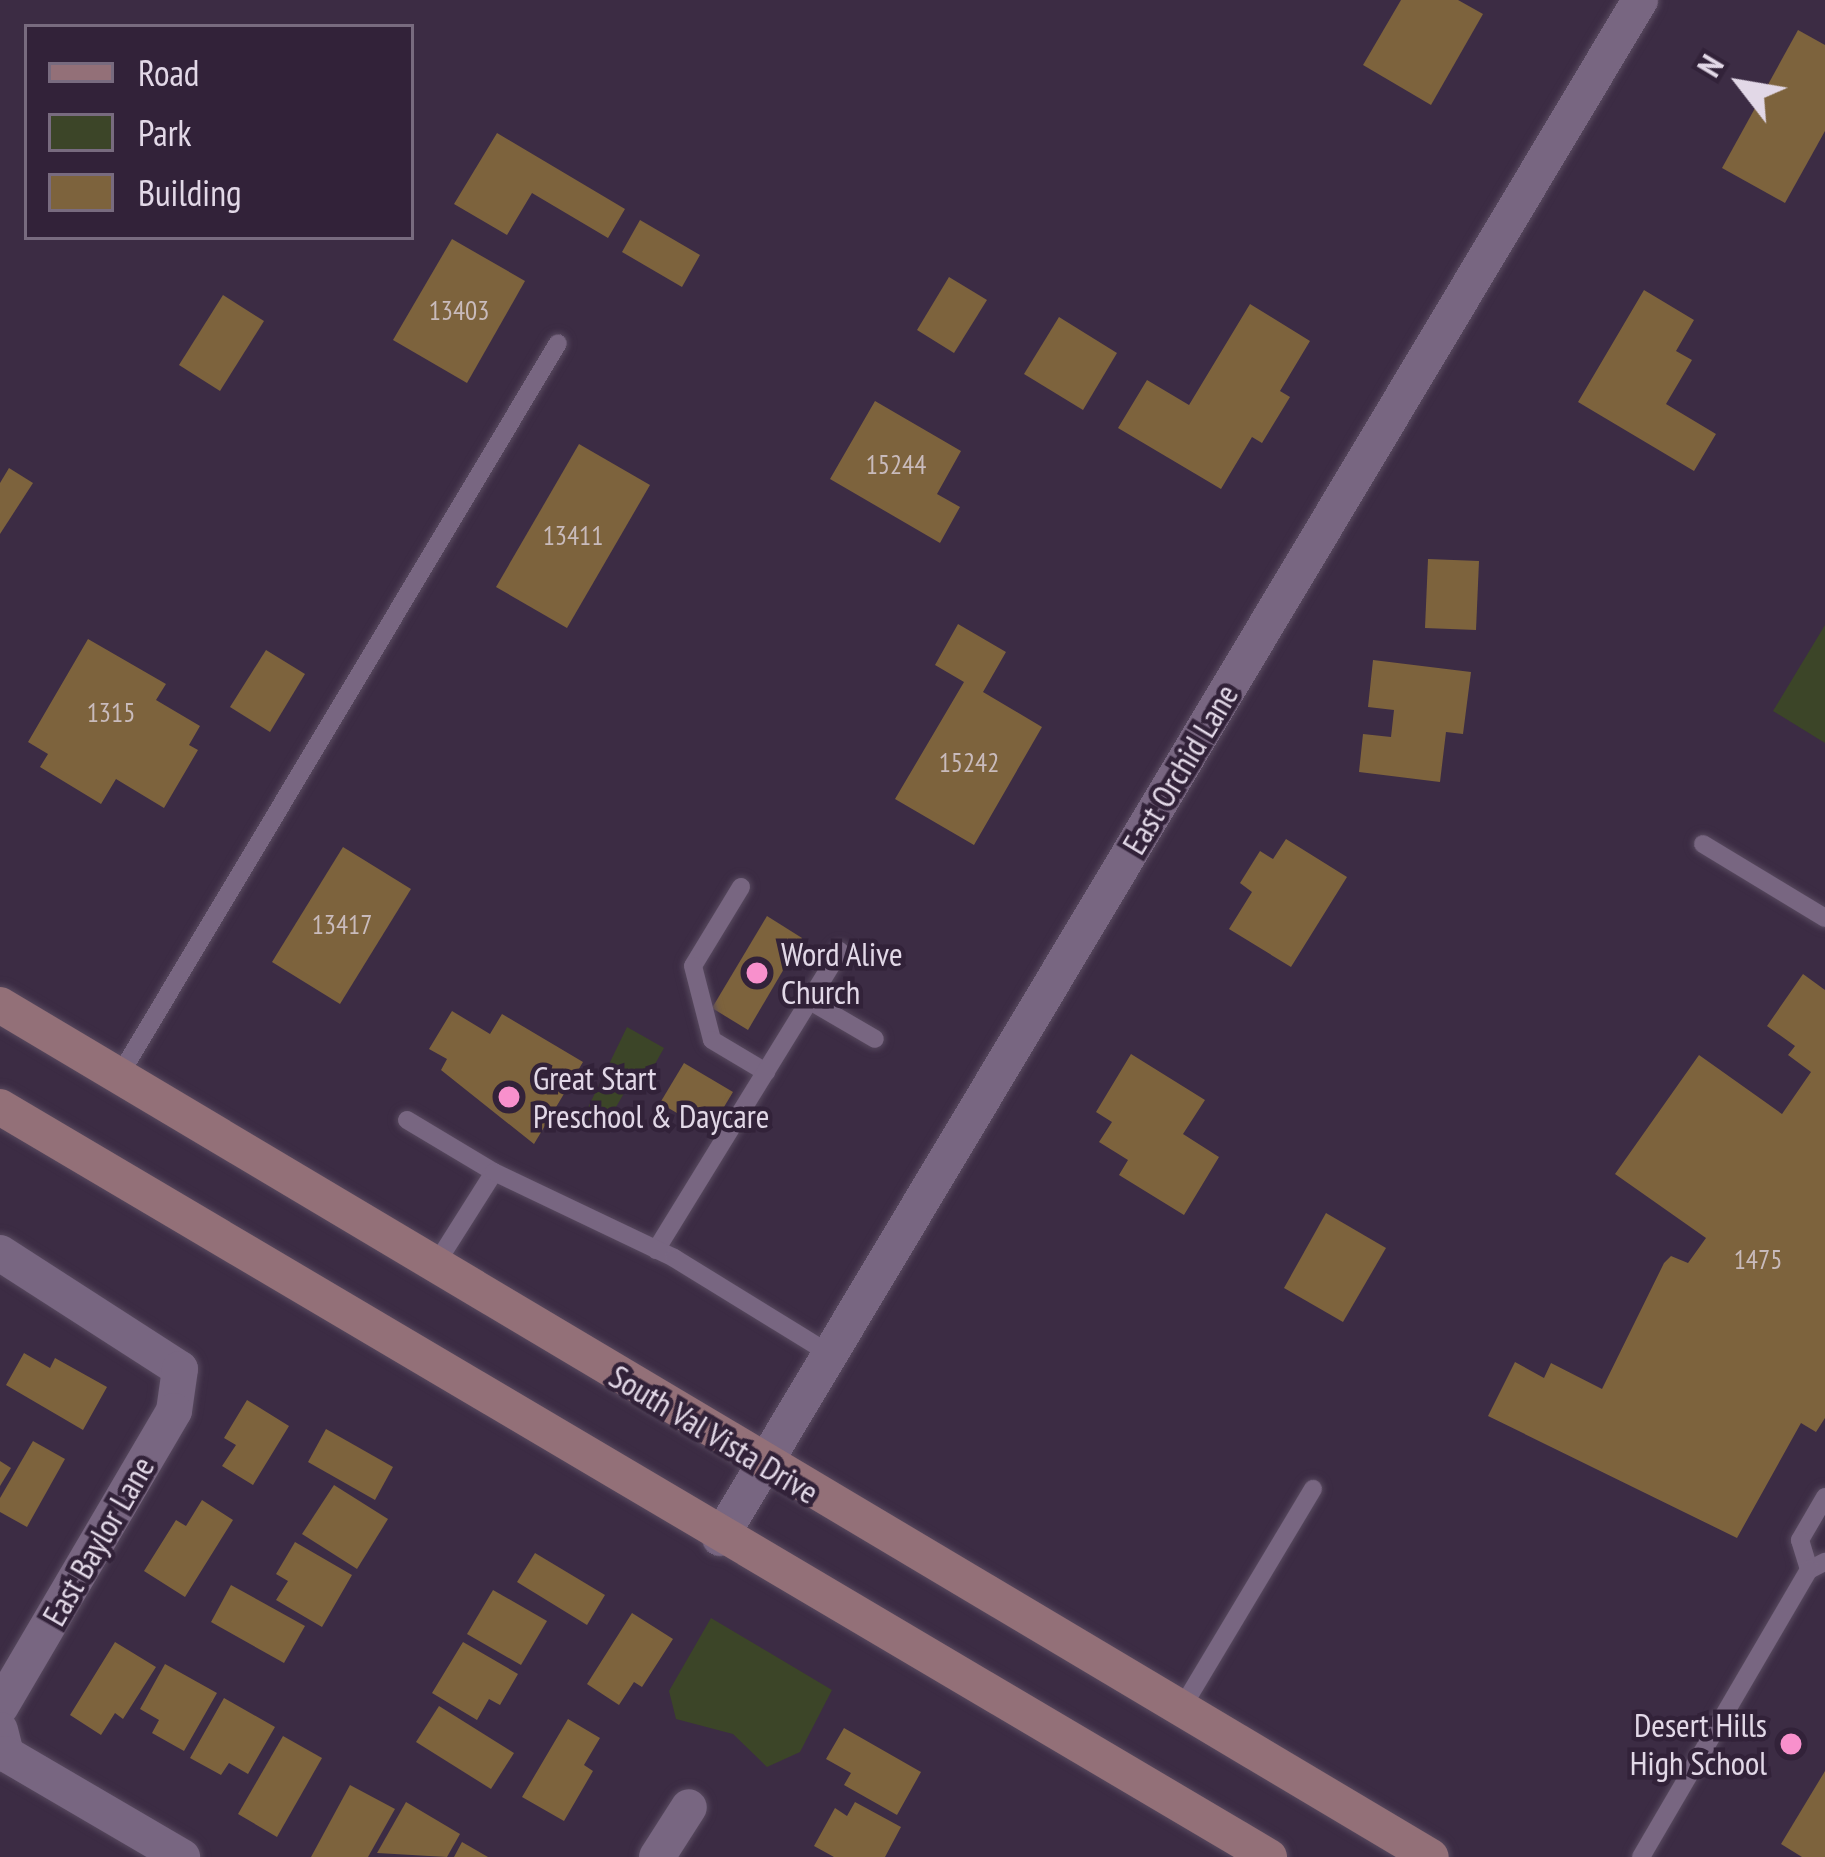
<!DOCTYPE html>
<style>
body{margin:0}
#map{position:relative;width:1825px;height:1857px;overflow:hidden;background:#3c2c44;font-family:"PT Sans Narrow",sans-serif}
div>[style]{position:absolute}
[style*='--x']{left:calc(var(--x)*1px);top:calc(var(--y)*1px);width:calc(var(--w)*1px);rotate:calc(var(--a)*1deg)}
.green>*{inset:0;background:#3c4528}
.building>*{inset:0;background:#7d633d}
.roads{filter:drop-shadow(0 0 3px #584a5f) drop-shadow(0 0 3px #584a5f)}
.lane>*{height:18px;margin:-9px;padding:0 9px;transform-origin:9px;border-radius:9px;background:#786681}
.street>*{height:36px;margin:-18px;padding:0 18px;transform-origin:18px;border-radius:18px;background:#786681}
.secondary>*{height:36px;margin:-18px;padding:0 18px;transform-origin:18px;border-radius:18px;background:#937078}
.dots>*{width:33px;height:33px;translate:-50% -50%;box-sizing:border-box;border:6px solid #322239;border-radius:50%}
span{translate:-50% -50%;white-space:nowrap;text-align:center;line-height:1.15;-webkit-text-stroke:9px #322239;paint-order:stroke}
.number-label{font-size:27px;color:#c9bbbc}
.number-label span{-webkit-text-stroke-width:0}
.street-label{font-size:33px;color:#e2d8e7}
.poi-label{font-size:33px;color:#e2d8e7}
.left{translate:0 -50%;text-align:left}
.right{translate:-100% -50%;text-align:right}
.legend{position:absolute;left:24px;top:24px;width:390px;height:216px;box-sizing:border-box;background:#322239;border:3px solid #786b7f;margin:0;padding:15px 21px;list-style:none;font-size:36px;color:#e2d8e7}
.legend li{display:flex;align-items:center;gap:24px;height:60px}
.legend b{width:60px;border:3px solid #786b7f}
.north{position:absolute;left:1681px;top:24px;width:120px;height:120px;-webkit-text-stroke:9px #322239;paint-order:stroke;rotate:301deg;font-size:33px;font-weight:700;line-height:48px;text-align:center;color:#e2d8e7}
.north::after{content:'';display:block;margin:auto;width:42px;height:54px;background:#e2d8e7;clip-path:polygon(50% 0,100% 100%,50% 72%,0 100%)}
</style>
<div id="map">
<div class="green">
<div style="clip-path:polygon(1825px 625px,1825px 743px,1773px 711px)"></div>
<div style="clip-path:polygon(627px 1027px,664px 1048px,641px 1089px,630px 1083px,602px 1131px,582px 1120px)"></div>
<div style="clip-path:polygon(711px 1618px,832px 1690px,800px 1752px,767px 1767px,733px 1734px,676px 1719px,669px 1691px)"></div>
</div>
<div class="building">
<div style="clip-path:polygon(1401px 0,1458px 0,1483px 14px,1431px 105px,1363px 65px)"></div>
<div style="clip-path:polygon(1798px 30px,1825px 45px,1825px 131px,1785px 203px,1722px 168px)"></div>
<div style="clip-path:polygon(497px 133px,625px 209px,608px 238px,532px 193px,507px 235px,454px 204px)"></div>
<div style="clip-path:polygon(640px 220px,700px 255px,682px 287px,622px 252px)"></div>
<div style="clip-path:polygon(452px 239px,525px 281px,467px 383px,393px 340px)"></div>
<div style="clip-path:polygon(949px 277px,987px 300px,954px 353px,917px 330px)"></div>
<div style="clip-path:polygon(1644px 290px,1694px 320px,1676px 351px,1692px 360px,1666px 404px,1716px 434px,1694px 471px,1578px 402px)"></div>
<div style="clip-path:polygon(223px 295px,264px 321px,220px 391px,179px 365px)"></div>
<div style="clip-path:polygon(1250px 304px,1310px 341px,1280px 391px,1290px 397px,1262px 443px,1252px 437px,1221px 489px,1118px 428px,1147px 380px,1189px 405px)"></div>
<div style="clip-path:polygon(1059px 317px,1117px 353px,1083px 410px,1024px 374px)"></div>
<div style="clip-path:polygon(875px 401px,961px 451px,937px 494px,960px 507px,940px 543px,830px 479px)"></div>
<div style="clip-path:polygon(579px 444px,650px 485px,567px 628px,496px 587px)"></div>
<div style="clip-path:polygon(9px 468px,33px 483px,0 534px,0 483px)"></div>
<div style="clip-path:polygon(1428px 559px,1479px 561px,1476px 630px,1425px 628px)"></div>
<div style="clip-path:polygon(958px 624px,1006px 652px,983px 692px,1042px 727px,974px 845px,895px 799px,964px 682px,935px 665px)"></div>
<div style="clip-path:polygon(88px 639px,166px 684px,156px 700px,200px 726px,189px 745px,198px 750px,164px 808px,116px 779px,101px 804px,40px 767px,48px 754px,28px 742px)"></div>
<div style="clip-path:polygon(266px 650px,305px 674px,270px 732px,230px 707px)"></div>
<div style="clip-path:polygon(1373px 660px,1471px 672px,1463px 734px,1446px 732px,1440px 782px,1359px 772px,1363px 734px,1391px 737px,1394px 710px,1368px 707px)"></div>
<div style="clip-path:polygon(1286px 839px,1347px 877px,1291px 967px,1229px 929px,1252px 892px,1240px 883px,1260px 851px,1273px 859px)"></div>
<div style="clip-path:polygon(343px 847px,411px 889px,340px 1004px,272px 962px)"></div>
<div style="clip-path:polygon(767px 916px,802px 938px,748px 1030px,712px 1008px)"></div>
<div style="clip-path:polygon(1803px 974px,1825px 990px,1825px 1418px,1816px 1432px,1801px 1423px,1737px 1538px,1488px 1416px,1515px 1362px,1544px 1378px,1551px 1363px,1602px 1389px,1664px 1263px,1671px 1256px,1688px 1263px,1706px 1238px,1615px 1174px,1699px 1055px,1782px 1114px,1811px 1072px,1788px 1055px,1795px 1046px,1767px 1026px)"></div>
<div style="clip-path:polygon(452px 1011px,490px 1034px,502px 1014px,583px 1062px,534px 1144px,441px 1070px,447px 1059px,429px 1049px)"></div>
<div style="clip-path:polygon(1131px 1054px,1205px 1100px,1183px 1134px,1219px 1157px,1184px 1215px,1119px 1175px,1128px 1160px,1099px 1142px,1112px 1122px,1096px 1112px)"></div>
<div style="clip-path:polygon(684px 1063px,733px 1092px,709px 1132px,660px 1103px)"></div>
<div style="clip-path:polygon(1326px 1213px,1386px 1248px,1343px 1322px,1284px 1288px)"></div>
<div style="clip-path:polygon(24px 1353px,50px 1368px,55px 1358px,107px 1387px,83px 1430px,6px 1385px)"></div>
<div style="clip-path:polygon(247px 1400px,289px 1426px,253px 1485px,222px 1466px,236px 1445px,224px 1438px)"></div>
<div style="clip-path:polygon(326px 1429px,393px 1467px,375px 1500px,308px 1462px)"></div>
<div style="clip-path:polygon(33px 1441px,65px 1459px,27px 1527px,0 1512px,0 1498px)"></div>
<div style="clip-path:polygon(0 1461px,11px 1468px,0 1486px)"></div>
<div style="clip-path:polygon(334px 1485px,388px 1519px,357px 1569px,302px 1534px)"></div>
<div style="clip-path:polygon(202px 1500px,233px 1520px,185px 1597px,144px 1571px,176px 1520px,186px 1526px)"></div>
<div style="clip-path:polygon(295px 1542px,352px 1575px,322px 1627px,276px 1600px,288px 1581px,276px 1574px)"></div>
<div style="clip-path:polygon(535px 1553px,605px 1595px,587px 1625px,517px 1582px)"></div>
<div style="clip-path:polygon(231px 1585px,305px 1626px,284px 1663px,211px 1622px)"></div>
<div style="clip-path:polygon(493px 1590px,547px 1621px,521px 1665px,467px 1634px)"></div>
<div style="clip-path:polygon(632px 1613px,673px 1639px,642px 1687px,634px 1682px,619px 1705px,587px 1684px)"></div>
<div style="clip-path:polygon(115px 1642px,156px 1667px,123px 1719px,115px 1713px,101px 1735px,70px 1715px)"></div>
<div style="clip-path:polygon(463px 1642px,518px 1674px,500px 1705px,489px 1699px,477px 1720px,432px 1693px)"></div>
<div style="clip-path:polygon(165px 1664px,217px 1693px,184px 1751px,152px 1733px,159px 1720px,140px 1709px)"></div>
<div style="clip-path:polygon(224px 1698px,275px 1727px,248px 1774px,229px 1763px,221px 1775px,190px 1758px)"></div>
<div style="clip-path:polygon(439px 1706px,514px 1753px,491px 1789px,416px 1742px)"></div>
<div style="clip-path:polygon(568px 1719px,600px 1738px,584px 1765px,593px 1771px,564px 1821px,522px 1797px)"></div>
<div style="clip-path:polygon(844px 1728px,921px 1772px,897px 1815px,844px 1785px,851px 1773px,826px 1759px)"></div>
<div style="clip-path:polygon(283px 1736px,322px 1758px,277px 1837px,238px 1814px)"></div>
<div style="clip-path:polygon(1825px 1771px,1825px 1857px,1802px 1857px,1781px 1844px)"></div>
<div style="clip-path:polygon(350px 1785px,395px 1809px,368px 1857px,311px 1857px)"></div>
<div style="clip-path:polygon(406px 1802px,460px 1834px,447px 1857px,377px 1853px)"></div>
<div style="clip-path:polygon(855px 1802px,901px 1827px,885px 1857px,834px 1857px,814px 1846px,835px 1808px,847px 1816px)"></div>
<div style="clip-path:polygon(462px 1842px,488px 1857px,454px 1857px)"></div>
</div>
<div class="roads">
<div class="lane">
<div style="--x:1703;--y:844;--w:143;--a:31.2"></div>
<div style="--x:741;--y:887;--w:92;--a:121.3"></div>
<div style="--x:693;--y:966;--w:76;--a:75.6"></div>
<div style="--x:712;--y:1040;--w:63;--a:30.7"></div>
<div style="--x:810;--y:1001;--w:75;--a:30.3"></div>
<div style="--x:119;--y:1076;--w:854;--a:-59.08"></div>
<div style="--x:407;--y:1120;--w:101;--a:30.9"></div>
<div style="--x:656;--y:1250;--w:351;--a:-58.4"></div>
<div style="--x:434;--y:1267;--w:112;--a:-57.7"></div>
<div style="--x:494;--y:1172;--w:199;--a:25.5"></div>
<div style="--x:674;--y:1258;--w:183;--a:31.6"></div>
<div style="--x:1825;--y:1497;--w:50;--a:120.2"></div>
<div style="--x:1800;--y:1540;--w:31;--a:73"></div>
<div style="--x:1809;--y:1570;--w:18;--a:-27"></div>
<div style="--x:1180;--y:1711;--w:259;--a:-59.1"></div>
<div style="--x:1641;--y:1857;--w:333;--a:-59.7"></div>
</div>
<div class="street">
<div style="--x:0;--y:1253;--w:214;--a:32.8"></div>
<div style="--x:180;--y:1369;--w:42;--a:98.1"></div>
<div style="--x:174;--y:1411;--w:343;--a:120.4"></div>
<div style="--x:720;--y:1538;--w:1792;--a:-59.11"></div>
<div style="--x:0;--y:1730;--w:25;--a:76"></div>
<div style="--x:6;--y:1754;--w:204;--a:30.3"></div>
<div style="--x:657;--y:1857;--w:59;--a:-57.4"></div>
</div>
<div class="secondary">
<div style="--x:0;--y:1005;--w:1665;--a:30.77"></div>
<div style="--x:0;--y:1107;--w:1474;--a:30.58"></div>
</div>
</div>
<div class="dots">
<div style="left:757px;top:973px;background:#f890cc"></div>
<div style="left:509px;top:1097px;background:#f890cc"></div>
<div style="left:1791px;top:1744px;background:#f890cc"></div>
</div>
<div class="number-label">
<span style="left:459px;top:311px">13403</span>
<span style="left:896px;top:465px">15244</span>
<span style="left:573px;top:536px">13411</span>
<span style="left:111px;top:713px">1315</span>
<span style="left:969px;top:763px">15242</span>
<span style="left:342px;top:925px">13417</span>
<span style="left:1758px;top:1260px">1475</span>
</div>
<div class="street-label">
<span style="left:1180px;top:769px;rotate:-59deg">East Orchid Lane</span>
<span style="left:714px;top:1434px;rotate:31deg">South Val Vista Drive</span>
<span style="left:98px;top:1541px;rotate:-60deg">East Baylor Lane</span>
</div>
<div class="poi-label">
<span class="left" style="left:781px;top:973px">Word Alive<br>Church</span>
<span class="left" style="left:533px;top:1097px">Great Start<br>Preschool &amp; Daycare</span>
<span class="right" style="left:1767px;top:1744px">Desert Hills<br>High School</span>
</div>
<ul class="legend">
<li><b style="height:15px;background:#937078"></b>Road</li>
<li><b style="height:33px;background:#3c4528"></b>Park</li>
<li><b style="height:33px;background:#7d633d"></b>Building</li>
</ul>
<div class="north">N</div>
</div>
